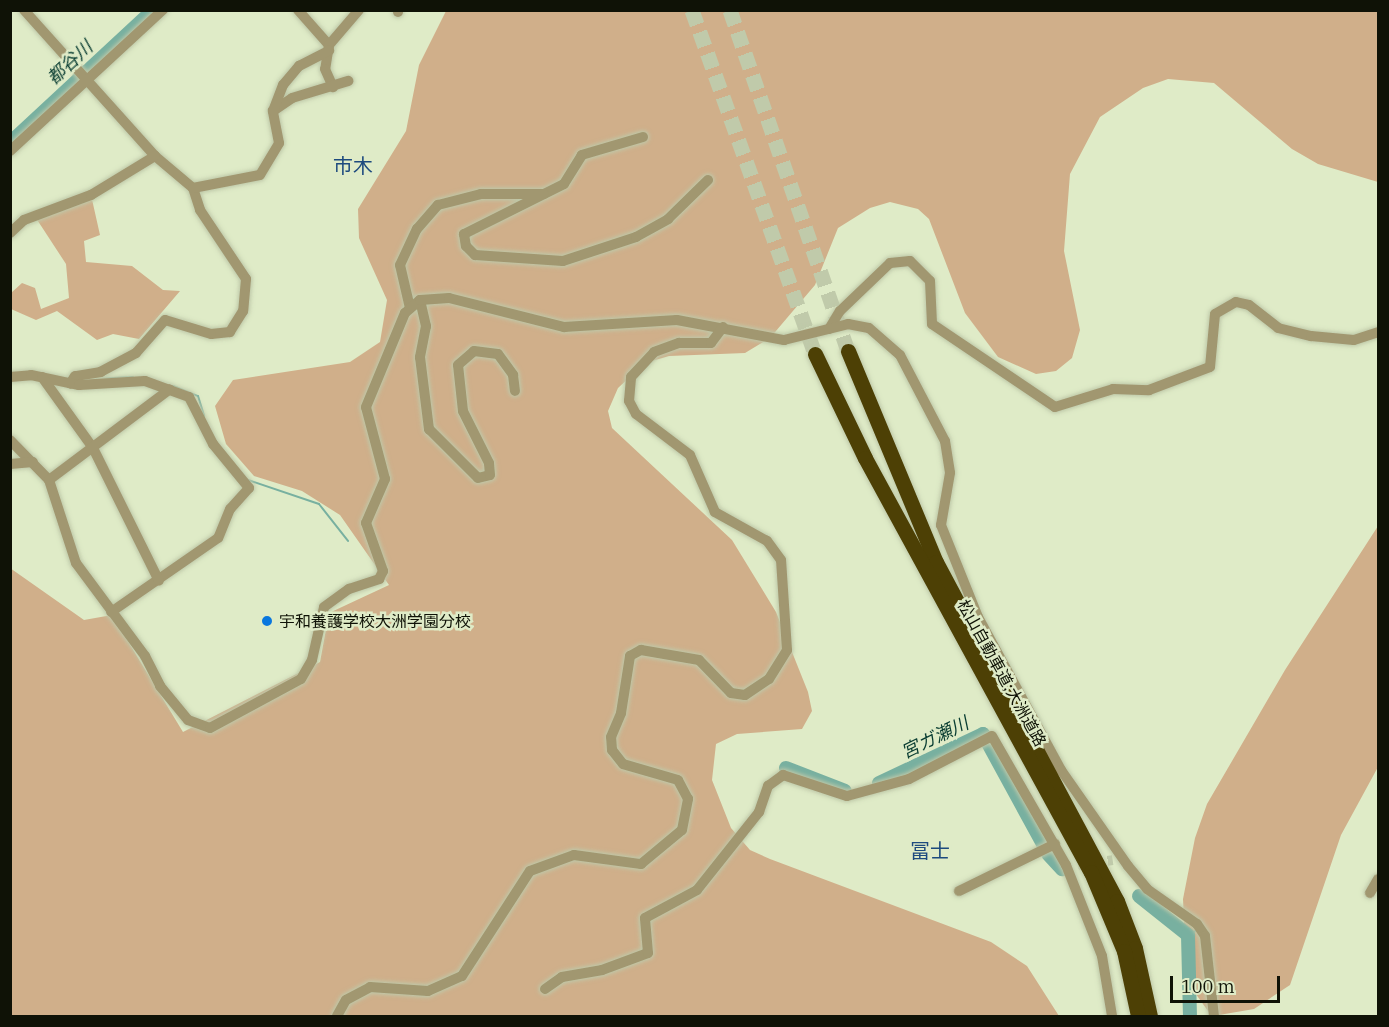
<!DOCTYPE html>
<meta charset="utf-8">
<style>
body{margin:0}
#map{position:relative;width:1389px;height:1027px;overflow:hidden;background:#dfebc7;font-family:"IBM Plex Serif","Noto Sans JP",serif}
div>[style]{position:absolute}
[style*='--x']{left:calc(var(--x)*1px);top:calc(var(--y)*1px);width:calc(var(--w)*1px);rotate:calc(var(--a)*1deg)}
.forest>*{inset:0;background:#d0af8a}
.stream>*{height:2px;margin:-1px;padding:0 1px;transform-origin:1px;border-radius:1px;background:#78b0a0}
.river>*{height:14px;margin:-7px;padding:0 7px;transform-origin:7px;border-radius:7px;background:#78b0a0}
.minor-tunnel>*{height:10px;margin-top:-5px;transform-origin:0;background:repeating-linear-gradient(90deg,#c0caaa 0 10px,transparent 0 15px)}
.highway-tunnel>*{height:15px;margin-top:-7.5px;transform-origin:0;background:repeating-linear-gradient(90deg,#c0caaa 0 15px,transparent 0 23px)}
.roads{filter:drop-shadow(0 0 2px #bec8a8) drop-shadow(0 0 2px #bec8a8)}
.minor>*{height:10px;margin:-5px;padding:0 5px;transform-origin:5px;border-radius:5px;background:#a19770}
.highway>*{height:15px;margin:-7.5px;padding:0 7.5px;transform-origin:7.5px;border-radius:7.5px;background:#4d4005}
.dots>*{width:16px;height:16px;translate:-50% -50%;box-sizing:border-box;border:3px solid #dfebc7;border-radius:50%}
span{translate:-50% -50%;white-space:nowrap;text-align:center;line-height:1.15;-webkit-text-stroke:5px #dfebc7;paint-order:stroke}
.poi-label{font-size:16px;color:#0f1206}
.left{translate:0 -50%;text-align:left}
.street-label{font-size:16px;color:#0f1206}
.water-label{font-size:18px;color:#083c31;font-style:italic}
.quarter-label{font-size:20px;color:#1d4a7e}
.frame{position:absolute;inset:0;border:12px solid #0f1206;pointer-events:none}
.scale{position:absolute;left:1170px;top:976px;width:110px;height:27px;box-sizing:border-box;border:3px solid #0f1206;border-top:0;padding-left:8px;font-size:18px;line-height:21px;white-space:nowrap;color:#0f1206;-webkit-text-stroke:4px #dfebc7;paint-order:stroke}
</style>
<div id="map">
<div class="forest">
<div style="clip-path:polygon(446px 11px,1378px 11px,1378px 182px,1318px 164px,1292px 149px,1214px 83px,1168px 79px,1143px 88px,1100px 117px,1070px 174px,1064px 251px,1080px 330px,1072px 358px,1056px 371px,1036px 374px,998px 357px,965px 313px,929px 219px,918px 209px,890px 202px,870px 208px,838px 228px,815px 285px,770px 338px,745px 353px,669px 356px,645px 363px,618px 388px,608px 411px,612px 428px,732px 540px,776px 612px,808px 692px,812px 711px,802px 729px,737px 734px,716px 744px,712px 780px,731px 828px,750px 850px,770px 859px,991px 942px,1027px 966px,1059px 1016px,11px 1016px,10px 568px,84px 620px,112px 615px,183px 732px,320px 662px,329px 613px,389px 585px,340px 515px,302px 491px,254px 476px,226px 444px,215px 406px,233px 380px,350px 362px,380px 342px,387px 300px,359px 238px,358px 209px,406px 131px,419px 65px)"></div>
<div style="clip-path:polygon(91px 195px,100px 235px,84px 241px,86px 262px,132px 266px,163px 290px,180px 291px,139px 339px,113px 334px,97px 340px,57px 311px,36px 320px,11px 309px,11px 293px,22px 283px,35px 288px,41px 309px,69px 298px,66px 264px,34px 215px)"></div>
<div style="clip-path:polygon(1378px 526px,1378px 767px,1341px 835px,1290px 985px,1254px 1009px,1219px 1015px,1208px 1011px,1193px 990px,1186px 964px,1183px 899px,1195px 838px,1207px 804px,1285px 670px)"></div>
</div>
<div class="stream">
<div style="--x:94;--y:379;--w:39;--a:-3"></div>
<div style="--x:173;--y:386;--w:27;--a:22"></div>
<div style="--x:198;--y:396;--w:21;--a:73"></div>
<div style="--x:248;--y:480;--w:75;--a:18.7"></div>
<div style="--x:319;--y:504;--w:47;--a:51.9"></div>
<div style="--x:1188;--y:935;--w:10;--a:-29"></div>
</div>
<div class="river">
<div style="--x:10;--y:143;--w:195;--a:-42.9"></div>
<div style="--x:786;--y:768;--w:63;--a:21.3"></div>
<div style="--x:879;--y:783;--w:115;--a:-25.2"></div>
<div style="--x:983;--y:734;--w:125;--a:61.4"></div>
<div style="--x:1048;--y:854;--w:21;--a:47"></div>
<div style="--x:1139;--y:896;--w:63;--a:38.5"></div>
<div style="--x:1188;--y:935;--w:81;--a:88.6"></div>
</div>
<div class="minor-tunnel">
<div style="--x:1078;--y:865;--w:35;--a:-8"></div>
</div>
<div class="highway-tunnel">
<div style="--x:692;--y:10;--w:365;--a:70.3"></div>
<div style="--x:730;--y:10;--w:361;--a:70.9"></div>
</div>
<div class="roads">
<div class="minor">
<div style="--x:24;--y:10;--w:196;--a:48.1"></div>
<div style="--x:155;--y:156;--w:50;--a:40.1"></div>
<div style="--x:193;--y:188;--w:23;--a:72"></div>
<div style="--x:200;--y:210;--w:83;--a:56.3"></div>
<div style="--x:246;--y:279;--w:32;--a:95"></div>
<div style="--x:243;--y:311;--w:25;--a:122"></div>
<div style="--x:230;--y:332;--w:19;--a:174"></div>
<div style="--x:211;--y:334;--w:48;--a:-163.1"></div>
<div style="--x:165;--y:320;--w:44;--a:131.3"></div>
<div style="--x:136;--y:353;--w:40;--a:152"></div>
<div style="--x:101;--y:372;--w:26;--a:171"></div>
<div style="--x:75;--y:376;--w:9;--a:122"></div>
<div style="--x:298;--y:10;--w:47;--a:48.5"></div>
<div style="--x:329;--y:45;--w:24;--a:99"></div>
<div style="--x:325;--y:69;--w:20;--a:66"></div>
<div style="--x:398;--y:12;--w:2;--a:-90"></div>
<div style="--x:329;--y:45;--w:46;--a:-49.4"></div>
<div style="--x:273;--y:111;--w:23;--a:-34"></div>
<div style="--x:292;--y:98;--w:59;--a:-16.9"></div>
<div style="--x:643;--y:137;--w:64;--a:163.6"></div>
<div style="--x:582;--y:155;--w:34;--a:122"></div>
<div style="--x:564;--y:184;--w:112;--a:153.4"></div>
<div style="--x:464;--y:234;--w:12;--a:81"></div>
<div style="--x:466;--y:246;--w:13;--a:45"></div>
<div style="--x:475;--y:255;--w:88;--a:3.9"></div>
<div style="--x:563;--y:261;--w:77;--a:-18.2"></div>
<div style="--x:636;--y:237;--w:37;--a:-29"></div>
<div style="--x:668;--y:219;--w:56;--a:-44.3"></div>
<div style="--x:10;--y:151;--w:208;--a:-42.7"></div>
<div style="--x:193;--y:188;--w:68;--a:-11"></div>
<div style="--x:260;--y:175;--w:37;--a:-59"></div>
<div style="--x:279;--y:143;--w:33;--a:-101"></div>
<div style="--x:273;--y:111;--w:28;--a:-69"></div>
<div style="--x:283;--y:85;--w:25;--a:-50"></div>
<div style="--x:299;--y:66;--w:34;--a:-27"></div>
<div style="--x:10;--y:233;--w:19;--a:-43"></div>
<div style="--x:24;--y:220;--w:72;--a:-20.5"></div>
<div style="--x:91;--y:195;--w:75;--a:-31.4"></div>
<div style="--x:420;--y:300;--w:27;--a:77"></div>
<div style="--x:426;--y:326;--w:32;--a:101"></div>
<div style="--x:420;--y:357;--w:73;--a:82.9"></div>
<div style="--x:429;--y:429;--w:69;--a:45"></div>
<div style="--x:478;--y:478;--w:12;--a:-14"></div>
<div style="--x:490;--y:475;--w:12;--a:-95"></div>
<div style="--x:489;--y:463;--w:58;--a:-116.6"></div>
<div style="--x:463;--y:411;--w:46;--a:-96.2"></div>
<div style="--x:458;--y:365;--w:21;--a:-41"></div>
<div style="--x:474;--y:351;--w:24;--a:7"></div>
<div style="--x:498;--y:354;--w:26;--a:54"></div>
<div style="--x:513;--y:375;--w:16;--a:83"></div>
<div style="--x:410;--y:308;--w:44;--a:-103.1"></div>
<div style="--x:400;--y:265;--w:40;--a:-65"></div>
<div style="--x:417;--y:229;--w:32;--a:-49"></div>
<div style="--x:438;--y:205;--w:44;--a:-14.3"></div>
<div style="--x:481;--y:194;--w:63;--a:0"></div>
<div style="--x:829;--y:329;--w:21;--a:-59"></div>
<div style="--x:840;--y:311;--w:69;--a:-43.8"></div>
<div style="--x:890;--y:263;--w:20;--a:-6"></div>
<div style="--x:910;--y:261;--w:28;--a:45"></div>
<div style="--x:930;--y:281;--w:43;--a:87.3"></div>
<div style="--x:932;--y:324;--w:148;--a:34"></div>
<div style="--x:1055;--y:407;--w:61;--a:-17.2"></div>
<div style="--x:1113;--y:389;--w:36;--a:2"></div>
<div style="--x:1149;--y:390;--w:65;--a:-20.7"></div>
<div style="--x:1210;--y:367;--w:53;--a:-84.6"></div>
<div style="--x:1215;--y:314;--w:24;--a:-30"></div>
<div style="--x:1236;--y:302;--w:13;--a:13"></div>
<div style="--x:1249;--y:305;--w:37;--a:38"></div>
<div style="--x:1278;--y:328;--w:34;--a:14"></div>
<div style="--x:1311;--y:336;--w:43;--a:5.3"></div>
<div style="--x:1354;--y:340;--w:25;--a:-18"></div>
<div style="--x:10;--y:377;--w:21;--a:-5"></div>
<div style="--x:31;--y:375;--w:49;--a:11.8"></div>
<div style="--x:79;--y:385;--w:66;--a:-3.5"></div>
<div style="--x:145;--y:381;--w:47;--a:20"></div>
<div style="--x:189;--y:397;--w:53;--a:62.9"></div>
<div style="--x:213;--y:444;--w:57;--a:50.7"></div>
<div style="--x:249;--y:488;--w:28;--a:132"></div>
<div style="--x:230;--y:509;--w:31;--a:112"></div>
<div style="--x:218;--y:538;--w:130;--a:145.3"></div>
<div style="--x:42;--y:377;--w:87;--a:54.3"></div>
<div style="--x:93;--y:448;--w:148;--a:63.6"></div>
<div style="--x:10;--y:440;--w:56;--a:45.7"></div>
<div style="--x:49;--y:480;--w:87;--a:72"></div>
<div style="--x:76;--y:563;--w:116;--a:53.4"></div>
<div style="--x:145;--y:656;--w:34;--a:63"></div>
<div style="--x:160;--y:686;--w:44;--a:50.5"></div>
<div style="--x:188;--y:720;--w:23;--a:20"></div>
<div style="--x:210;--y:728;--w:103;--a:-28.3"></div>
<div style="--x:301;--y:679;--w:22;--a:-60"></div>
<div style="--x:312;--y:660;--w:54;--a:-77.2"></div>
<div style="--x:324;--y:607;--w:31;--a:-36"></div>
<div style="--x:349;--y:589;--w:32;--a:-18"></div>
<div style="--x:379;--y:579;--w:9;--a:-63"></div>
<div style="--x:383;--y:571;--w:51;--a:-109.5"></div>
<div style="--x:366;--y:523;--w:48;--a:-66.6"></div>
<div style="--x:385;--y:479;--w:74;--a:-104.8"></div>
<div style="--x:366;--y:407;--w:102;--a:-67.5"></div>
<div style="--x:405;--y:313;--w:20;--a:-41"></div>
<div style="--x:420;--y:300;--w:29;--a:-4"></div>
<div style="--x:449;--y:298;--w:119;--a:14.2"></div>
<div style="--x:564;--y:327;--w:113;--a:-3.5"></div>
<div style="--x:677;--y:320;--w:109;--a:10.6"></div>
<div style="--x:784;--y:340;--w:66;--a:-14"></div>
<div style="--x:848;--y:324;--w:21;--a:11"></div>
<div style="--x:869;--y:328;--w:41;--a:41.1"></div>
<div style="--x:900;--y:355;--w:97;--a:62.4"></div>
<div style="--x:945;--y:441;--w:32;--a:81"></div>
<div style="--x:950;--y:473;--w:53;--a:99.8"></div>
<div style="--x:941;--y:525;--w:99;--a:68.1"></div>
<div style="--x:978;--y:617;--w:174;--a:61.5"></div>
<div style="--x:1061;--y:770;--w:117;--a:55.1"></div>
<div style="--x:1128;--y:866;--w:30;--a:50"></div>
<div style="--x:1147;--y:889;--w:61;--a:35"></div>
<div style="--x:1197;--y:924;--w:14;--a:56"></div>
<div style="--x:1205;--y:936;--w:81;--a:83.6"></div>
<div style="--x:10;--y:464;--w:23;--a:-5"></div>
<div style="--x:49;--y:480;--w:151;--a:-36.9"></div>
<div style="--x:959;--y:891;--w:107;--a:-26.1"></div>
<div style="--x:1370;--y:893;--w:16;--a:-60"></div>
<div style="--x:545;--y:989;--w:21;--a:-35"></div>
<div style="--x:562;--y:977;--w:41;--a:-9.9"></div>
<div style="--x:602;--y:970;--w:49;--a:-20.3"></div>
<div style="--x:648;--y:953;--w:35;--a:-95"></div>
<div style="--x:645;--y:918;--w:59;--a:-28.3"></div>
<div style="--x:697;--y:890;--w:100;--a:-51.5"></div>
<div style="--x:759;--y:812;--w:28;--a:-71"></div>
<div style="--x:768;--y:786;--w:19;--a:-36"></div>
<div style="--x:783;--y:775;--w:67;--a:18.2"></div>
<div style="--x:847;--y:796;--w:64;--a:-15.3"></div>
<div style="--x:909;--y:779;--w:93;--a:-27.4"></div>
<div style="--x:992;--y:736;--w:149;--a:60.2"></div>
<div style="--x:1066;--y:865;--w:98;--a:68.4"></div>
<div style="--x:1102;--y:956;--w:61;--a:80.5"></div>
<div style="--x:337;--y:1016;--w:18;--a:-61"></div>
<div style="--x:346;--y:1000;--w:27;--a:-28"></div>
<div style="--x:370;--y:987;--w:58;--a:3.9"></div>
<div style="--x:428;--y:991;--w:37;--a:-24"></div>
<div style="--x:462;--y:976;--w:125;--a:-57.1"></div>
<div style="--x:530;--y:871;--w:47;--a:-20"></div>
<div style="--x:574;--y:855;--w:68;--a:7.7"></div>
<div style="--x:641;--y:864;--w:53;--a:-39.7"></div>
<div style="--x:682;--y:830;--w:32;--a:-79"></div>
<div style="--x:688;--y:799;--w:21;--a:-118"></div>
<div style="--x:678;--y:780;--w:57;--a:-163.8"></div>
<div style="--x:623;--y:764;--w:18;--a:-128"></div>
<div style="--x:612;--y:750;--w:13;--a:-94"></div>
<div style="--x:611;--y:737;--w:26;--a:-67"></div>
<div style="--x:621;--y:713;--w:58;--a:-81"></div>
<div style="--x:630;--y:656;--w:13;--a:-29"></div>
<div style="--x:641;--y:650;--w:59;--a:9.8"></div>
<div style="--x:699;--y:660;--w:46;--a:45.9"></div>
<div style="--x:731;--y:693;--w:14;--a:8"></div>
<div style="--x:745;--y:695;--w:29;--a:-34"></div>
<div style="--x:769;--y:679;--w:34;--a:-58"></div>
<div style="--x:787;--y:650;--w:90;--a:-93.8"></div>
<div style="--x:781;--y:560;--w:24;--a:-126"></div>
<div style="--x:767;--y:541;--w:60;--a:-150.9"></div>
<div style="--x:715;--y:512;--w:62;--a:-113.7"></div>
<div style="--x:690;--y:455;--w:68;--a:-142.8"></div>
<div style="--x:636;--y:414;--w:15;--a:-118"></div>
<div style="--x:629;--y:401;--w:24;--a:-85"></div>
<div style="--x:631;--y:377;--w:34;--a:-47"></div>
<div style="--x:654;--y:352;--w:27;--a:-20"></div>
<div style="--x:679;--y:343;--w:32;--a:0"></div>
<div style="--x:711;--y:343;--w:20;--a:-53"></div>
</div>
<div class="highway">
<div style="--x:848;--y:351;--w:229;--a:67.4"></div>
<div style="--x:936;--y:562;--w:384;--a:61.9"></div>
<div style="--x:1117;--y:901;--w:50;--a:69"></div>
<div style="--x:1135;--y:948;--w:70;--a:77.6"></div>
<div style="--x:815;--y:354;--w:115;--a:64.3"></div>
<div style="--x:865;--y:458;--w:472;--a:61.4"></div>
<div style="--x:1091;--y:872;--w:86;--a:67.3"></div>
<div style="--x:1124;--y:951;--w:66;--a:77.8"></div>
</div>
</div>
<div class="dots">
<div style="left:267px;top:621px;background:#0977de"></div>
</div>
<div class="poi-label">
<span class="left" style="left:279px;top:621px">宇和養護学校大洲学園分校</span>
</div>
<div class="street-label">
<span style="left:1002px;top:673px;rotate:61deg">松山自動車道;大洲道路</span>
</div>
<div class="water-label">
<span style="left:70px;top:63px;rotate:-43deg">都谷川</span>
<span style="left:935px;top:738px;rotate:-26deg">宮ガ瀬川</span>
</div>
<div class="quarter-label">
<span style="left:353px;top:165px">市木</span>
<span style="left:930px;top:850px">冨士</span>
</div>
<div class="frame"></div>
<div class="scale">100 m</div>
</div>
